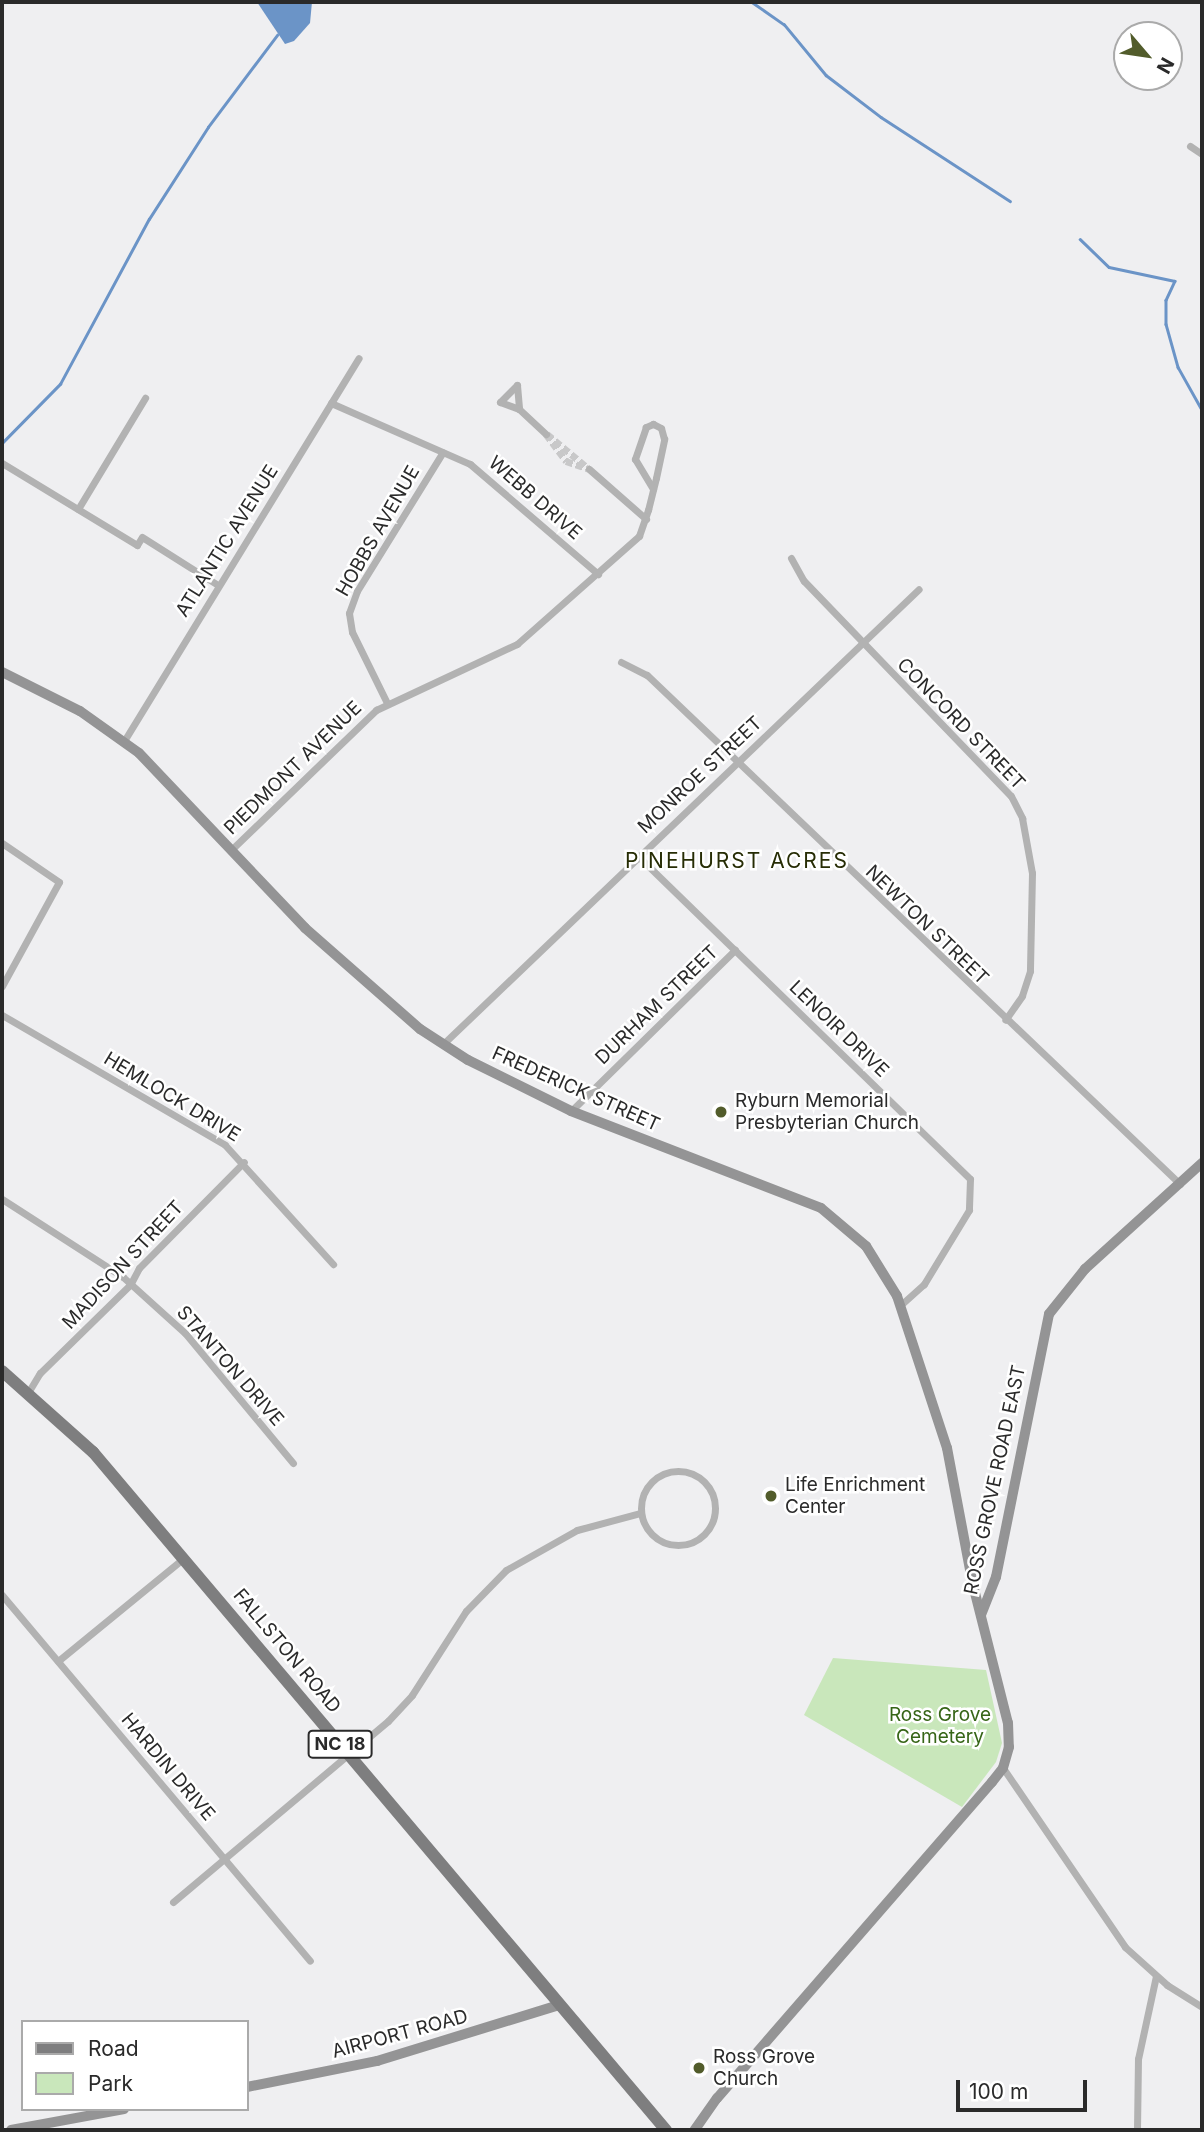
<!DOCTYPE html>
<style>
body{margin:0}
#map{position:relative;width:1204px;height:2132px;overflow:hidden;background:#efeff1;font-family:Inter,sans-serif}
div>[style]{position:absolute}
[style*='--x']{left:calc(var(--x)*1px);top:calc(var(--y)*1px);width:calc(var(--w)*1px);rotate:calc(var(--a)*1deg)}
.green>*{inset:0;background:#c9e7bb}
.water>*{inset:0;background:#6b94c7}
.stream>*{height:2.5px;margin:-1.25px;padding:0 1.25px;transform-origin:1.25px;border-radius:1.25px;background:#6b94c7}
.street-tunnel>*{height:7px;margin-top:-3.5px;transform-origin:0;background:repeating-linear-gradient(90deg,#c8c8c9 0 7px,transparent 0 10.5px)}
.street>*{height:7px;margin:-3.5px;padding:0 3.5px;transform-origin:3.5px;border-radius:3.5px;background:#b2b2b2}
.street>.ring{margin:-3.5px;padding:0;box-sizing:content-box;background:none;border:7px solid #b2b2b2;border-radius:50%}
.secondary>*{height:10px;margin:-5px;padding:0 5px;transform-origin:5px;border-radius:5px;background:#949495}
.primary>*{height:12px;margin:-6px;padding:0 6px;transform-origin:6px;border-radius:6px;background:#7e7e7f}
.dots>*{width:19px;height:19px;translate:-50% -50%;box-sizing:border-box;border:4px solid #fff;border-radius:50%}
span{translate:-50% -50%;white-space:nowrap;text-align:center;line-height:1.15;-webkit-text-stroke:5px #fff;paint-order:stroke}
.shield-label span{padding:2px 5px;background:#fff;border:2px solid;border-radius:5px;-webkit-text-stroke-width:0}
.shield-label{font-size:18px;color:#2a2a2a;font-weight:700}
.street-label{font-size:19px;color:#2a2a2a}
.poi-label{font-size:19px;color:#2a2a2a}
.left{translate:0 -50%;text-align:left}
.park-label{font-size:19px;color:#366517}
.neighbourhood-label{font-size:21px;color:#272d05;letter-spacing:2px}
.frame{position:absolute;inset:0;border:4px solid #2a2a2a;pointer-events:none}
.legend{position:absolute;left:21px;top:2020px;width:228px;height:91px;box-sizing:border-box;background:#fff;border:2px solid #aaa;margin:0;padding:9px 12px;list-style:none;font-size:21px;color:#2a2a2a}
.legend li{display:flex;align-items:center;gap:14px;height:35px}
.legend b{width:35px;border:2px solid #aaa}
.north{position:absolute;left:1113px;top:21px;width:70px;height:70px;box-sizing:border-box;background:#fff;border:2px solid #aaa;border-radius:50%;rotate:119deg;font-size:19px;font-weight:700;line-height:28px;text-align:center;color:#2a2a2a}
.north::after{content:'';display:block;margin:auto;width:24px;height:32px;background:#525c2b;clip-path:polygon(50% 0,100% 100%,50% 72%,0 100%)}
.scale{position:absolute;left:956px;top:2080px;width:131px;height:32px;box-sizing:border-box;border:4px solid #2a2a2a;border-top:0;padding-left:9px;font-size:21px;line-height:24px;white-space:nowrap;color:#2a2a2a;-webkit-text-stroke:5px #fff;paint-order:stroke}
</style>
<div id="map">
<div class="green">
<div style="clip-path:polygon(833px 1658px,986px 1670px,1002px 1743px,996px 1762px,962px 1807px,804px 1715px)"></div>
</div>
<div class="water">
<div style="clip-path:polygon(257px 2px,312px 2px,310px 23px,294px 41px,285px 44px)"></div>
</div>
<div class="stream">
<div style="--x:752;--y:2;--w:39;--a:35"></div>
<div style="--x:784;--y:24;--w:66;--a:50.5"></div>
<div style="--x:826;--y:75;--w:69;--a:37.4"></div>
<div style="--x:881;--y:117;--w:154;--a:33.1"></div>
<div style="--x:1080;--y:239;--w:40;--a:44"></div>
<div style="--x:1109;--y:267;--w:67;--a:12"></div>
<div style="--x:1175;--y:281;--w:21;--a:115"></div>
<div style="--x:1166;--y:300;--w:24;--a:90"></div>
<div style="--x:1166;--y:324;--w:45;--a:74.4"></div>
<div style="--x:1178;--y:367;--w:49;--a:60.8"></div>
<div style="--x:2;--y:443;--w:83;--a:-45.5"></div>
<div style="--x:60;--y:384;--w:187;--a:-61.7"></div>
<div style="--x:149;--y:219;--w:109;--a:-57.3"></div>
<div style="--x:208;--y:127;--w:115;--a:-53.1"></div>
</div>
<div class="street-tunnel">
<div style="--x:546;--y:434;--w:34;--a:53"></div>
<div style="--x:566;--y:461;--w:24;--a:19"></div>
<div style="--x:547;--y:434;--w:53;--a:39.7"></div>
</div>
<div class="street">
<div style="--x:1190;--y:146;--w:14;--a:34"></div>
<div style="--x:517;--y:385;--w:24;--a:85"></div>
<div style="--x:519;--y:409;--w:37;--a:43"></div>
<div style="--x:517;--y:385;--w:24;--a:135"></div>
<div style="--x:500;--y:402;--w:20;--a:20"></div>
<div style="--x:331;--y:403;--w:152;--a:23.7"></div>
<div style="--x:470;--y:464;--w:169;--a:40.7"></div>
<div style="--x:2;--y:463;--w:158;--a:31.3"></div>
<div style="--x:137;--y:545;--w:9;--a:-58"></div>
<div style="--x:142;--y:537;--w:90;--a:32.3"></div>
<div style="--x:589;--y:469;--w:76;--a:41.3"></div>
<div style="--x:78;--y:509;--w:130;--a:-58.9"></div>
<div style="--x:791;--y:558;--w:26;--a:61"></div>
<div style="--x:804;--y:581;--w:298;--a:46.1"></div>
<div style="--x:1011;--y:796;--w:25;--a:63"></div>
<div style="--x:1022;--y:818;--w:56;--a:79.7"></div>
<div style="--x:1032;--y:873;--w:98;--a:91.2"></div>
<div style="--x:1030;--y:971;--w:26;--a:108"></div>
<div style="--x:1022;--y:996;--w:29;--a:125"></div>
<div style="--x:621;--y:662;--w:29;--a:27"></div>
<div style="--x:647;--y:675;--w:737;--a:43.68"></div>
<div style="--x:387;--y:703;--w:79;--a:-116.2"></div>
<div style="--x:352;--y:632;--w:19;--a:-99"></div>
<div style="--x:349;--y:613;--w:23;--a:-70"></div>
<div style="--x:357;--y:591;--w:163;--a:-58.3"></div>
<div style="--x:124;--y:741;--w:449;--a:-58.5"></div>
<div style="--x:2;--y:843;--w:69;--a:34.4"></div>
<div style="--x:59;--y:882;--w:119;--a:118.7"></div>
<div style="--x:231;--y:850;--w:202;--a:-44"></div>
<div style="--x:376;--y:710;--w:156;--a:-25.1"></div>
<div style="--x:517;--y:644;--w:163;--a:-41.5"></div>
<div style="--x:639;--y:536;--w:28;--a:-71"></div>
<div style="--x:648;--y:510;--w:33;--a:-76"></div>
<div style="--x:656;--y:478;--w:40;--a:-78"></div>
<div style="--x:664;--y:439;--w:11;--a:-105"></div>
<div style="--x:661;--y:428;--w:9;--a:-153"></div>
<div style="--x:653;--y:424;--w:8;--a:157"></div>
<div style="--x:646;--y:427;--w:34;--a:109"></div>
<div style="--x:635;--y:459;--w:35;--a:59"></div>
<div style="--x:638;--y:856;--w:463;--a:44.2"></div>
<div style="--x:970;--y:1179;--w:31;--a:92"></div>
<div style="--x:969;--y:1210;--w:87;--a:121.3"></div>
<div style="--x:924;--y:1284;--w:31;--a:138"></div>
<div style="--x:2;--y:1015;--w:258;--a:30.2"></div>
<div style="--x:225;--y:1145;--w:161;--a:47.8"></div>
<div style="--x:443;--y:1044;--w:658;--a:-43.71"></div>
<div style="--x:571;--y:1111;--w:230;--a:-44.5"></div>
<div style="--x:2;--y:1199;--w:144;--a:32.8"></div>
<div style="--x:123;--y:1277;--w:84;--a:42.1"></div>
<div style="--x:185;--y:1333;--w:169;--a:50.3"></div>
<div style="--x:29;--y:1391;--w:21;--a:-59"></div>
<div style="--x:40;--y:1373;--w:126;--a:-44.4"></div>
<div style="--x:130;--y:1285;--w:19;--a:-62"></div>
<div style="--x:139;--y:1268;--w:149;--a:-45.3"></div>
<div class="ring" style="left:641px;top:1471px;width:67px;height:67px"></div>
<div style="--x:2;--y:1595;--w:478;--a:49.9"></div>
<div style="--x:58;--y:1661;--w:163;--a:-39.3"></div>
<div style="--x:1003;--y:1768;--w:217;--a:55.7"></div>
<div style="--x:1125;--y:1947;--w:57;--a:42.1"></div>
<div style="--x:1167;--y:1985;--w:41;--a:32.2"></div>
<div style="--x:173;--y:1902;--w:281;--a:-40.1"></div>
<div style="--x:388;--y:1721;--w:35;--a:-47"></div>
<div style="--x:412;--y:1695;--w:100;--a:-57.3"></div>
<div style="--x:466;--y:1611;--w:57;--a:-45.7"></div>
<div style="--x:506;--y:1570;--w:81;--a:-29.4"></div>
<div style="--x:577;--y:1530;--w:65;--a:-15.1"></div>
<div style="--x:1137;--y:2130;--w:71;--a:-89.2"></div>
<div style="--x:1138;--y:2059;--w:85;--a:-77.8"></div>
</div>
<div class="secondary">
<div style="--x:2;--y:672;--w:87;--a:26.6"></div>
<div style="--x:80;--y:711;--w:72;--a:35.4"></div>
<div style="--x:139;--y:753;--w:241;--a:46.5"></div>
<div style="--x:305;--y:928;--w:153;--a:41.3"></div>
<div style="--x:420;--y:1029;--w:57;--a:32.9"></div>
<div style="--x:468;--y:1060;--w:115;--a:26.3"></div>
<div style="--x:571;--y:1111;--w:268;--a:21.2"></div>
<div style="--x:821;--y:1208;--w:59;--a:40.2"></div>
<div style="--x:866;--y:1246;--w:59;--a:58.2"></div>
<div style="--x:897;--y:1296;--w:160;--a:71.8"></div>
<div style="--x:947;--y:1448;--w:139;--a:79.3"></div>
<div style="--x:973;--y:1585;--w:142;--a:75.8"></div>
<div style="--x:1008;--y:1723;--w:24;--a:88"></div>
<div style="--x:1009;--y:1747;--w:22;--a:106"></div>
<div style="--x:1003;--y:1768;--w:18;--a:128"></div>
<div style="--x:992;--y:1782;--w:419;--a:131"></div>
<div style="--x:717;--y:2098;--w:39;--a:125"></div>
<div style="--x:981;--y:1615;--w:41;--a:-68.5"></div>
<div style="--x:996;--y:1577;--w:268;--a:-78.6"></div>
<div style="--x:1049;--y:1314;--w:58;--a:-51.3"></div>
<div style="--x:1085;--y:1269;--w:158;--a:-42.2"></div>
<div style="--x:247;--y:2087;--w:133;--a:-11.3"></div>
<div style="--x:377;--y:2061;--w:190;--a:-17.1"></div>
<div style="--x:11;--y:2130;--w:115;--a:-10.5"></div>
</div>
<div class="primary">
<div style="--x:2;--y:1371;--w:122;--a:41.7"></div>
<div style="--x:93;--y:1452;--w:888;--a:49.8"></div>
</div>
<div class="dots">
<div style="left:721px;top:1112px;background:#525c2b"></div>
<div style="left:771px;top:1496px;background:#525c2b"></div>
<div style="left:699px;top:2068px;background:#525c2b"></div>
</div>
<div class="shield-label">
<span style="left:340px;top:1744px">NC 18</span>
</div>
<div class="street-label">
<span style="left:535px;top:498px;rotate:41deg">WEBB DRIVE</span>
<span style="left:378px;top:531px;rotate:-60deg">HOBBS AVENUE</span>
<span style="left:227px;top:541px;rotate:-58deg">ATLANTIC AVENUE</span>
<span style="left:961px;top:724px;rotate:46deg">CONCORD STREET</span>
<span style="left:293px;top:768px;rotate:-44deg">PIEDMONT AVENUE</span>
<span style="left:700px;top:775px;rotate:-43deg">MONROE STREET</span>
<span style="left:927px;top:925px;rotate:44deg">NEWTON STREET</span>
<span style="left:657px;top:1005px;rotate:-44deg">DURHAM STREET</span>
<span style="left:839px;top:1029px;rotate:44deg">LENOIR DRIVE</span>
<span style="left:576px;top:1089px;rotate:24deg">FREDERICK STREET</span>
<span style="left:172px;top:1097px;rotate:31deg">HEMLOCK DRIVE</span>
<span style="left:123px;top:1265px;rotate:-47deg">MADISON STREET</span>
<span style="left:230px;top:1366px;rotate:49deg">STANTON DRIVE</span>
<span style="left:995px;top:1480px;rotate:-78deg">ROSS GROVE ROAD EAST</span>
<span style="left:287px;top:1651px;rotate:50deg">FALLSTON ROAD</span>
<span style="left:168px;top:1767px;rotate:50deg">HARDIN DRIVE</span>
<span style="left:400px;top:2034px;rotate:-15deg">AIRPORT ROAD</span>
</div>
<div class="poi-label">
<span class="left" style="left:735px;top:1112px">Ryburn Memorial<br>Presbyterian Church</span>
<span class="left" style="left:785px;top:1496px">Life Enrichment<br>Center</span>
<span class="left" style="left:713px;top:2068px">Ross Grove<br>Church</span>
</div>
<div class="park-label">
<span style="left:940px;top:1726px">Ross Grove<br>Cemetery</span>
</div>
<div class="neighbourhood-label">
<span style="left:737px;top:861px">PINEHURST ACRES</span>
</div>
<div class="frame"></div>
<ul class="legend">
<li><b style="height:9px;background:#7e7e7f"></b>Road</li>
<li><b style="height:19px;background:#c9e7bb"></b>Park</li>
</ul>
<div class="north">N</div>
<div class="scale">100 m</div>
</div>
